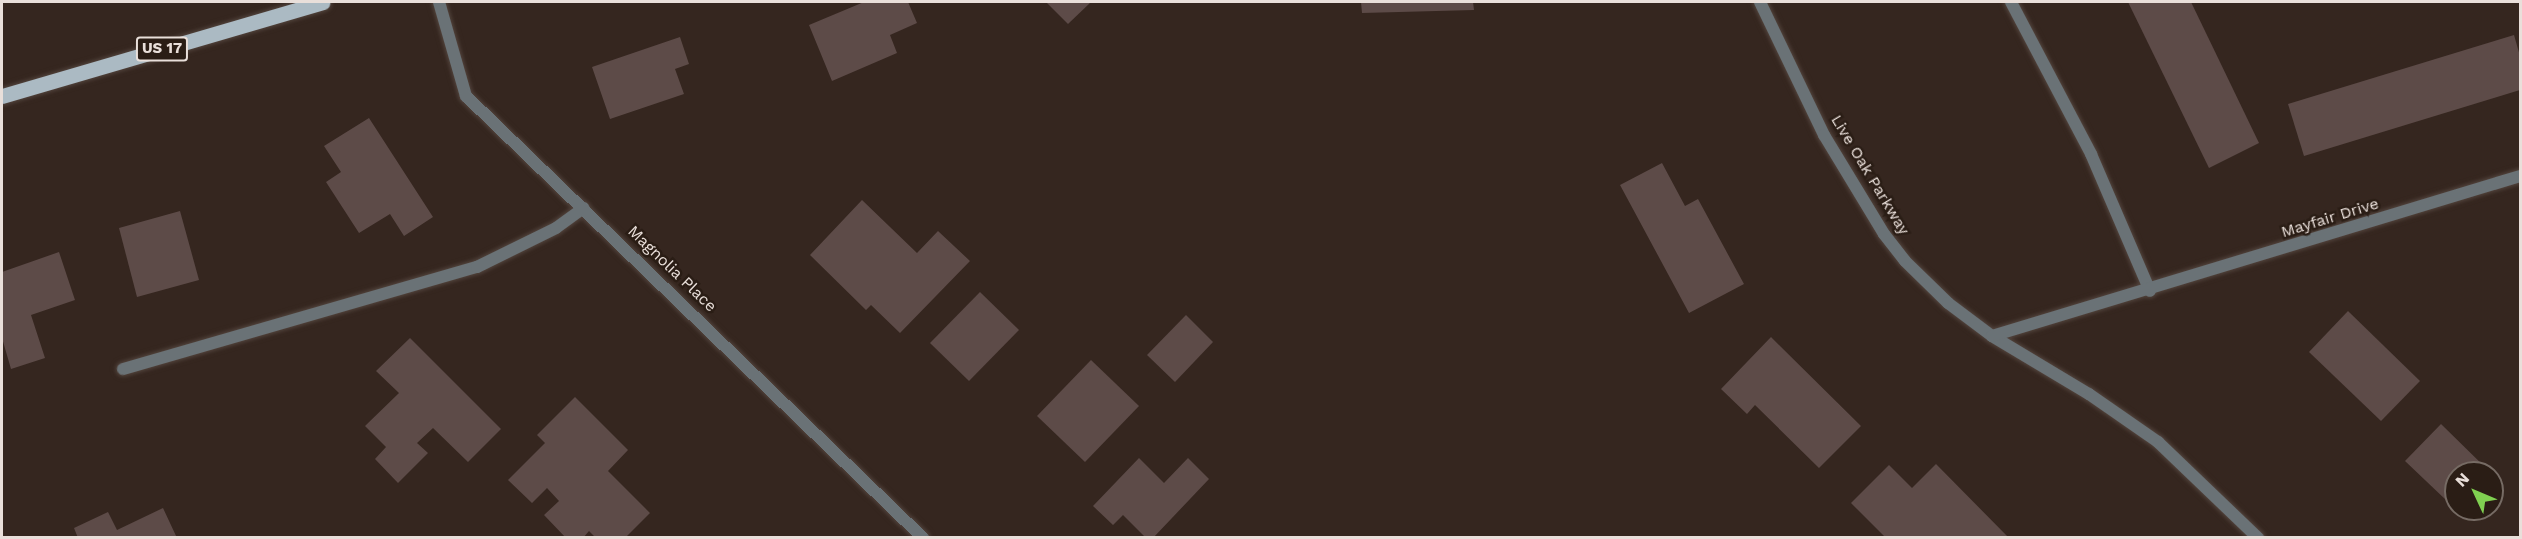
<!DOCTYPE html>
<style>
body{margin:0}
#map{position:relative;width:2522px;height:539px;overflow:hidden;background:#35261f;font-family:"Work Sans",sans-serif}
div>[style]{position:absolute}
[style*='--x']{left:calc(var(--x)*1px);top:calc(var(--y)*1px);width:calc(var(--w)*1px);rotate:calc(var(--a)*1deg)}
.building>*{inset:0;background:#5d4b48}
.roads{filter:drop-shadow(0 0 2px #52443d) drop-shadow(0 0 2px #52443d)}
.service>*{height:12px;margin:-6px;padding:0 6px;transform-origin:6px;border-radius:6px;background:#6a7276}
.minor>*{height:12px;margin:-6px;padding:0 6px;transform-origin:6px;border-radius:6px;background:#6a7276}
.primary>*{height:15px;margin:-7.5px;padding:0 7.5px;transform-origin:7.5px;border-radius:7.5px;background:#abbac3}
span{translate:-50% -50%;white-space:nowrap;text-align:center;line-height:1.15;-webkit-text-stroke:5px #2a1d15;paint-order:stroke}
.shield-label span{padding:2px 4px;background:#2a1d15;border:2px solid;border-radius:4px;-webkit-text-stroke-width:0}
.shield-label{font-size:15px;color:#e9dfda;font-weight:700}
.street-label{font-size:16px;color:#e9dfda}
.frame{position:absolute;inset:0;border:3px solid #e9dfda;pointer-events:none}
.north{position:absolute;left:2444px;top:461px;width:60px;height:60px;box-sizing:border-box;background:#2a1d15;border:2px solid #766b64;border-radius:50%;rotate:314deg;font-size:16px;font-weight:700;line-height:24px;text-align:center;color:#e9dfda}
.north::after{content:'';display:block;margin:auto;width:21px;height:27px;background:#80d051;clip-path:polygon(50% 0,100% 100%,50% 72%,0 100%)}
</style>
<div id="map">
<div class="building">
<div style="clip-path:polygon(864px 2px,908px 2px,917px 23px,890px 35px,897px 53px,832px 81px,809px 25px)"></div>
<div style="clip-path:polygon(1046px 2px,1091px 2px,1068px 24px)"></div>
<div style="clip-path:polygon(1361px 2px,1473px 2px,1474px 10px,1362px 13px)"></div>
<div style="clip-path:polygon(2128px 2px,2191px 2px,2259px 143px,2209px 168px)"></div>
<div style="clip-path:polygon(2514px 35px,2520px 56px,2520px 90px,2304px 156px,2288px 104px)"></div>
<div style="clip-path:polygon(680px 37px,689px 64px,675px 69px,684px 94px,610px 119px,592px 67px)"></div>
<div style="clip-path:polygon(369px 118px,433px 217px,404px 236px,390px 214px,359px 233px,326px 182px,341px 172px,324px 146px)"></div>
<div style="clip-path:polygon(1662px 163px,1685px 206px,1698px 199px,1744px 284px,1689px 313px,1620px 185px)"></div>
<div style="clip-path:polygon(862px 200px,917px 253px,938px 231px,970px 261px,900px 333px,871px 305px,866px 310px,810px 255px)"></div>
<div style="clip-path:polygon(180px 211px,199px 280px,137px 297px,119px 228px)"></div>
<div style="clip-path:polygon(59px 252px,75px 300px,31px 315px,45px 358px,11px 369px,2px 338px,2px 272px)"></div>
<div style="clip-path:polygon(980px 292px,1019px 330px,969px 381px,930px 343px)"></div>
<div style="clip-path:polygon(2348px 311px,2420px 381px,2381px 421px,2309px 352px)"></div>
<div style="clip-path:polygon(1186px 315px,1213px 342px,1175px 382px,1147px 355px)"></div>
<div style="clip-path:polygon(1771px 337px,1861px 426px,1819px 468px,1755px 405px,1747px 414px,1721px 389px)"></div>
<div style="clip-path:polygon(410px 338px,501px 429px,468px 462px,433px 428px,417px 443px,428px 453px,398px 483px,375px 459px,386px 447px,365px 426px,399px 393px,376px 371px)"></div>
<div style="clip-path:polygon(1091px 360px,1139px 406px,1085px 462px,1037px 416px)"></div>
<div style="clip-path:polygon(575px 397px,628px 450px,608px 471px,650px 513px,625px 538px,596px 538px,589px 531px,583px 538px,566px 538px,544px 515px,559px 501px,547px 488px,532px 503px,508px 480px,545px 443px,537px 435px)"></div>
<div style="clip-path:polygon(2441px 424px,2491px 473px,2456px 473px,2456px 509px,2478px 509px,2467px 520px,2405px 461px)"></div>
<div style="clip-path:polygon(1139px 458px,1164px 483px,1188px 458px,1209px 479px,1153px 538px,1146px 538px,1123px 515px,1113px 525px,1093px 506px)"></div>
<div style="clip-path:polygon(1936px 464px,2009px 538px,1886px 538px,1851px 503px,1889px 465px,1912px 488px)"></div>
<div style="clip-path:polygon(2492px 474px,2502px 484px,2492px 494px)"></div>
<div style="clip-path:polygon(163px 508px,177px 538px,78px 538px,74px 528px,108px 512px,117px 530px)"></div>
</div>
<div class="roads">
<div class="service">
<div style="--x:123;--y:369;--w:368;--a:-16.1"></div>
<div style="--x:477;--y:267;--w:88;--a:-26.3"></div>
<div style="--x:556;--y:228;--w:34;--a:-36"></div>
</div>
<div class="minor">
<div style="--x:439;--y:2;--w:98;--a:74"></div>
<div style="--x:466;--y:96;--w:636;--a:44.04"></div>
<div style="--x:1760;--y:2;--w:148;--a:64.3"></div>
<div style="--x:1824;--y:135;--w:116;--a:58.8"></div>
<div style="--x:1884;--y:234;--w:34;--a:52"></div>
<div style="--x:1905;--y:261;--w:60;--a:44.3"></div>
<div style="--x:1948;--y:303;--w:55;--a:36.9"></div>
<div style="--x:1992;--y:336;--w:113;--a:30.9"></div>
<div style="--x:2089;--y:394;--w:84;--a:34.8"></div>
<div style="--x:2158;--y:442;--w:139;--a:43.8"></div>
<div style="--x:2011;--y:2;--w:172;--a:62.2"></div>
<div style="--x:2091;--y:154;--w:149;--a:66.7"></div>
<div style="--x:1992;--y:336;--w:552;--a:-16.86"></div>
</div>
<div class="primary">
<div style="--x:2;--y:96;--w:334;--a:-16.3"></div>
</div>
</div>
<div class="shield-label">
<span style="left:162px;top:49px">US 17</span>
</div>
<div class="street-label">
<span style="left:1870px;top:175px;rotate:59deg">Live Oak Parkway</span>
<span style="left:2330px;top:218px;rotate:-17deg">Mayfair Drive</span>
<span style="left:672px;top:269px;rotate:44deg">Magnolia Place</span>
</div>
<div class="frame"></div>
<div class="north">N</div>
</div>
